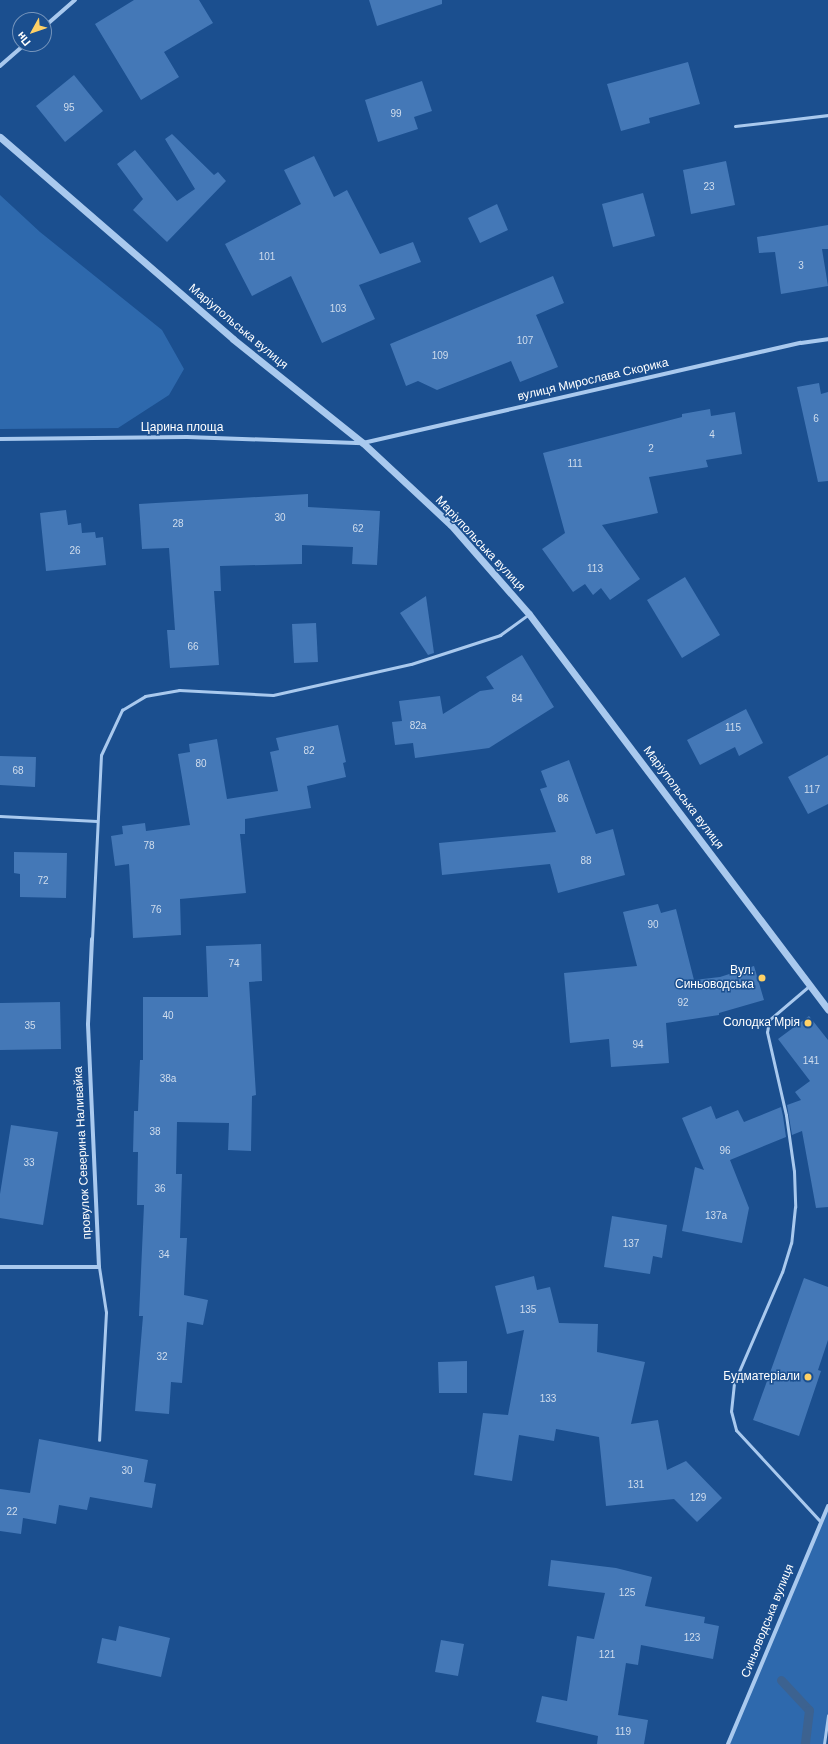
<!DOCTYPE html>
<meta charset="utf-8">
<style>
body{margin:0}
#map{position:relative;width:828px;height:1744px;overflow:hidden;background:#1b4f8f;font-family:Helvetica,sans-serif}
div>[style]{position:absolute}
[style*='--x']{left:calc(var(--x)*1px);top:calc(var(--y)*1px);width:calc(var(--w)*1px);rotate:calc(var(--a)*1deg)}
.green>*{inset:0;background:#2e69ad}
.stream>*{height:9px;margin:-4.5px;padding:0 4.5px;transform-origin:4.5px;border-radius:4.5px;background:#3c6290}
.building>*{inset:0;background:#4478b7}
.service>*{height:3px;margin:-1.5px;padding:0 1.5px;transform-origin:1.5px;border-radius:1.5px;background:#a9c9ee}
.minor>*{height:4px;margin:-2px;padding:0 2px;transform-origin:2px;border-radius:2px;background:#a9c9ee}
.tertiary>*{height:7px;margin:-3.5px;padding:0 3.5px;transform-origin:3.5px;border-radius:3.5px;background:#a9c9ee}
.dots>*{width:11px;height:11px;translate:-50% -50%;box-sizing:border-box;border:2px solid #1b4f8f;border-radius:50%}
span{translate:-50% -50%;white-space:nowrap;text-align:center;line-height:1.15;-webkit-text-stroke:3px #1b4f8f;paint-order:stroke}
.number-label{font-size:10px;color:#d0dded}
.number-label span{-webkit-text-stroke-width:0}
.street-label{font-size:12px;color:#fff}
.poi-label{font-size:12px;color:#fff}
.right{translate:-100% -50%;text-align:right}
.north{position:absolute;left:12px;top:12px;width:40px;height:40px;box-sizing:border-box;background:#1b4f8f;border:1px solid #7695bc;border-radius:50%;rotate:230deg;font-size:11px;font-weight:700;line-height:16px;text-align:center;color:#fff}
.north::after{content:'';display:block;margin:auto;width:14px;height:18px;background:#ffd166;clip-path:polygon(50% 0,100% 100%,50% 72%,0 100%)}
</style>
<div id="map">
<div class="green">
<div style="clip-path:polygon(0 195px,40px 232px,162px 330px,184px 369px,169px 395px,118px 428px,0 429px)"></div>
<div style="clip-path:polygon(828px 1506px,828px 1715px,824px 1744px,728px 1744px)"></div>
</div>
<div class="stream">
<div style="--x:781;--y:1680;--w:41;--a:47"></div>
<div style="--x:809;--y:1710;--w:34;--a:97"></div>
</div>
<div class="building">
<div style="clip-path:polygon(134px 0,199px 0,213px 23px,164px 52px,179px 77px,141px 100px,95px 24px)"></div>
<div style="clip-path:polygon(369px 0,442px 0,442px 4px,377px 26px)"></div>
<div style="clip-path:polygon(688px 62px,700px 104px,649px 118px,650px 123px,621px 131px,607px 84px)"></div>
<div style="clip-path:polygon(74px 75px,103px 111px,65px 142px,36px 106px)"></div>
<div style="clip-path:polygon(422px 81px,432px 111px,414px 117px,418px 129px,378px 142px,365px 100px)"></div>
<div style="clip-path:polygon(172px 134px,214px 175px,218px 172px,226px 181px,167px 242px,133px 210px,143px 199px,117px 164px,135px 150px,177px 201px,195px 189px,165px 139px)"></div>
<div style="clip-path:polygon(314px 156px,334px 197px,347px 190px,380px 254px,413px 242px,421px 262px,359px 285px,375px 319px,322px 343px,291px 276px,252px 296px,225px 244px,301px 204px,284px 170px)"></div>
<div style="clip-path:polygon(726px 161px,735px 205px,691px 214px,683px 170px)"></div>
<div style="clip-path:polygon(643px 193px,655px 236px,613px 247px,602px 204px)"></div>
<div style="clip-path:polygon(497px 204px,508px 230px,480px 243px,468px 218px)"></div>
<div style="clip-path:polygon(828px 225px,828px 249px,822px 249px,828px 286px,781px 294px,775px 252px,759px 253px,757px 237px)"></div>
<div style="clip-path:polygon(553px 276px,564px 303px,536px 315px,558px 367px,520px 382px,511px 361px,437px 390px,418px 381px,406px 386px,390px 344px)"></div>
<div style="clip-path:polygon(819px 383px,821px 394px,828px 392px,828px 481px,818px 482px,797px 387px)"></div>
<div style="clip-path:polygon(710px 409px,711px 416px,735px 412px,742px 454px,706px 460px,708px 467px,649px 477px,658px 513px,602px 525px,640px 579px,610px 600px,601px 588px,593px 595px,585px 584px,573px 592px,542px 549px,565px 533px,543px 453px,682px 417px,682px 414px)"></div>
<div style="clip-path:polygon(308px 494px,308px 507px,380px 511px,377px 565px,352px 564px,353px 547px,302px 545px,302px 564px,220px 566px,221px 591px,214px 591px,219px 665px,170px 668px,167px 630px,175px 630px,169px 548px,142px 549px,139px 504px)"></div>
<div style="clip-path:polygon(66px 510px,68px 525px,81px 523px,82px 533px,95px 532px,96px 538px,103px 537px,106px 565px,46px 571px,40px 513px)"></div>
<div style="clip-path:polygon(685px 577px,720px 635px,682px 658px,647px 600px)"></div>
<div style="clip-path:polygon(426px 596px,434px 653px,428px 655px,400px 613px)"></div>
<div style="clip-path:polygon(316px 623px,318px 662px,294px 663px,292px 624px)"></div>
<div style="clip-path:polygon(522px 655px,554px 707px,489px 748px,415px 758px,413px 743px,395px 745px,392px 722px,402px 721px,399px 701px,440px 696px,443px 714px,480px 691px,494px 689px,486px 677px)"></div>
<div style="clip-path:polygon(746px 709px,763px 743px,739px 756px,735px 747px,700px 765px,687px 740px)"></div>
<div style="clip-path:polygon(338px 725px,346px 762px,343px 763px,346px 777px,307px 786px,311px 808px,245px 819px,245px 834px,240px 834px,246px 893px,180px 899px,181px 935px,133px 938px,129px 864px,115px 866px,111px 836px,123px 834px,122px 826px,145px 823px,146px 831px,190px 825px,178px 754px,190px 752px,189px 744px,217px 739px,227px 799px,278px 791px,270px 752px,279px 750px,276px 738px)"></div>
<div style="clip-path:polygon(828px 755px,828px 804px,808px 814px,788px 777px)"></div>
<div style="clip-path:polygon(0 756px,36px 757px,35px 787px,0 785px)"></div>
<div style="clip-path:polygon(569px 760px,596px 834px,613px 829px,625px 875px,558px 893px,550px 864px,442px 875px,439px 843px,556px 832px,540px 789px,547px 787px,541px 771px)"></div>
<div style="clip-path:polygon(14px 852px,67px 853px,66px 898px,20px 897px,20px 874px,14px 873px)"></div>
<div style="clip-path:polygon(658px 904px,661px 913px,676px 909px,694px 980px,720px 977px,754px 966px,764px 1000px,719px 1013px,719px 1015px,666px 1023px,669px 1063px,611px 1067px,609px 1039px,570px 1043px,564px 973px,637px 966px,623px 912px)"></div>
<div style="clip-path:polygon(261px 944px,262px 981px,249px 982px,256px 1095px,252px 1096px,251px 1151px,228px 1150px,229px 1123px,177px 1122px,176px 1174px,182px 1174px,180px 1238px,187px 1238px,184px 1295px,208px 1300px,203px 1325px,187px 1322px,182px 1383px,171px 1382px,169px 1414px,135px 1411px,143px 1316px,139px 1316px,144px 1205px,137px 1205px,138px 1152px,133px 1152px,134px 1111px,138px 1111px,140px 1060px,143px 1060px,143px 997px,208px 997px,206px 946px)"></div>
<div style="clip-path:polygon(60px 1002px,61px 1049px,0 1050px,0 1003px)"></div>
<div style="clip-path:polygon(809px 1016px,828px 1040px,828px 1207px,816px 1208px,802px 1131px,792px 1135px,787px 1105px,801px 1100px,795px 1092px,810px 1081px,778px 1039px)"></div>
<div style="clip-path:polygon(711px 1106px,716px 1119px,738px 1110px,744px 1122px,781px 1107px,783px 1116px,786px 1137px,730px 1160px,749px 1208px,742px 1243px,682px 1231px,695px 1167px,704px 1170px,682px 1118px)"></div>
<div style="clip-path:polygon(11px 1125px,58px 1132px,43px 1225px,0 1218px,0 1194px)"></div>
<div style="clip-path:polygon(612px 1216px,667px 1225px,662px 1258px,653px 1256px,650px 1274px,604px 1267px)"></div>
<div style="clip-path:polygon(534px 1276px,537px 1290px,550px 1287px,559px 1323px,598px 1324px,597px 1352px,645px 1362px,631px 1424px,658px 1420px,667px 1470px,686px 1461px,722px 1498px,697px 1522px,674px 1499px,606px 1506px,599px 1437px,556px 1429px,554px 1441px,519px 1435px,512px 1481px,474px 1475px,483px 1413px,508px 1415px,524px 1330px,507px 1334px,495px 1286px)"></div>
<div style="clip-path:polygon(804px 1278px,828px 1287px,828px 1340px,818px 1370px,821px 1371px,799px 1436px,753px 1420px)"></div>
<div style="clip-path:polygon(467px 1361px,467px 1393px,439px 1393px,438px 1362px)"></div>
<div style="clip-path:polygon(39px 1439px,148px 1460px,144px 1482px,156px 1484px,152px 1508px,90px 1497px,87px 1510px,59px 1505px,56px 1524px,23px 1518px,21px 1534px,0 1531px,0 1489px,30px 1493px)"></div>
<div style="clip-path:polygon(551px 1560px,616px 1568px,652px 1577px,645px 1606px,705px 1617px,704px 1623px,719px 1626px,713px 1659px,641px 1645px,638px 1665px,626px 1663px,618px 1715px,648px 1720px,644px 1744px,597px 1744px,598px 1736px,536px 1722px,542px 1696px,567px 1701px,577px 1636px,594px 1639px,605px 1593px,548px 1586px)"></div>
<div style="clip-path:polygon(119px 1626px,170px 1638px,161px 1677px,97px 1663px,102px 1638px,116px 1641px)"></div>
<div style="clip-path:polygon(441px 1640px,464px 1644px,458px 1676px,435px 1672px)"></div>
</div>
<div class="service">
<div style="--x:735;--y:126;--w:94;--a:-6.7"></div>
<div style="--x:0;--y:816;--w:97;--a:3"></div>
<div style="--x:92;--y:939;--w:184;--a:-87.2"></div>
<div style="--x:101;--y:755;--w:50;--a:-65"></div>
<div style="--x:122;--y:710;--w:27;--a:-31"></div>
<div style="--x:145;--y:696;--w:35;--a:-10"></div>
<div style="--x:179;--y:690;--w:94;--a:3"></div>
<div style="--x:273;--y:695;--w:141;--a:-12.7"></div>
<div style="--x:411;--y:664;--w:94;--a:-18"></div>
<div style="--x:500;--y:635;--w:36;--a:-36"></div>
<div style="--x:809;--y:986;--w:52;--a:139.6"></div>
<div style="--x:769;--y:1020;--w:12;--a:99"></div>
<div style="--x:767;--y:1032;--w:85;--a:77.1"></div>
<div style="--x:786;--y:1115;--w:57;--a:81.9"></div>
<div style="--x:794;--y:1171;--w:36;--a:88"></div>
<div style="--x:795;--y:1207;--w:36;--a:96"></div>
<div style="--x:791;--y:1243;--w:30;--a:107"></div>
<div style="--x:782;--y:1272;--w:121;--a:113.4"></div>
<div style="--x:734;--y:1383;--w:28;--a:96"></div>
<div style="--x:731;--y:1411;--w:20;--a:75"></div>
<div style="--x:736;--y:1430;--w:124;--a:47.3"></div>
<div style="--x:99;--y:1267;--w:46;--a:81.2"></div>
<div style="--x:106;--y:1312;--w:128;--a:93.1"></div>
<div style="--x:824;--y:1744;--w:29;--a:-82"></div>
</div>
<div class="minor">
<div style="--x:44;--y:27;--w:41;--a:-41.1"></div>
<div style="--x:0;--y:66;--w:33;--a:-41"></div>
<div style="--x:0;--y:439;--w:187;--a:-0.6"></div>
<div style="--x:187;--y:437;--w:176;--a:2"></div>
<div style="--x:363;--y:443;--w:449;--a:-12.9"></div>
<div style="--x:801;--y:343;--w:27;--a:-8"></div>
<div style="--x:0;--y:1267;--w:99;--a:0"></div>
<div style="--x:99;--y:1267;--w:243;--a:-92.6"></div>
<div style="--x:88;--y:1024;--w:85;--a:-87.3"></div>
<div style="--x:728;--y:1744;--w:258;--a:-67.2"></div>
</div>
<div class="tertiary">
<div style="--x:0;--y:137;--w:308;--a:40.9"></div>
<div style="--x:233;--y:339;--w:166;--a:38.7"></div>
<div style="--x:363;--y:443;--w:120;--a:43"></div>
<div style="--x:451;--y:525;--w:118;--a:48.8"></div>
<div style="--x:529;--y:614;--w:496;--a:52.9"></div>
</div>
<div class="dots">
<div style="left:762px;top:978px;background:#ffd166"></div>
<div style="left:808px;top:1023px;background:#ffd166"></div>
<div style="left:808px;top:1377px;background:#ffd166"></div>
</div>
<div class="number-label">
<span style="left:69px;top:108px">95</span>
<span style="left:396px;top:114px">99</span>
<span style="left:709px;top:187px">23</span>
<span style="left:267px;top:257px">101</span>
<span style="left:801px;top:266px">3</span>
<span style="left:338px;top:309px">103</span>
<span style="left:525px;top:341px">107</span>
<span style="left:440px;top:356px">109</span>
<span style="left:816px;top:419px">6</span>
<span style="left:712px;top:435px">4</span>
<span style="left:651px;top:449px">2</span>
<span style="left:575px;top:464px">111</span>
<span style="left:280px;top:518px">30</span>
<span style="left:178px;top:524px">28</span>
<span style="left:358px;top:529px">62</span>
<span style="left:75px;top:551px">26</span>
<span style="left:595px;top:569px">113</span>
<span style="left:193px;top:647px">66</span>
<span style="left:517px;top:699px">84</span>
<span style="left:418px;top:726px">82а</span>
<span style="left:733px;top:728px">115</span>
<span style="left:309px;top:751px">82</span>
<span style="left:201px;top:764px">80</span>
<span style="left:18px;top:771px">68</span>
<span style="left:812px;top:790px">117</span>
<span style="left:563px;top:799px">86</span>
<span style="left:149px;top:846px">78</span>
<span style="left:586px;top:861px">88</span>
<span style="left:43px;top:881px">72</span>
<span style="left:156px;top:910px">76</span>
<span style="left:653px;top:925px">90</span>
<span style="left:234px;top:964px">74</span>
<span style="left:683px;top:1003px">92</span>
<span style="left:168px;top:1016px">40</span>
<span style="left:30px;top:1026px">35</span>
<span style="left:638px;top:1045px">94</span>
<span style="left:811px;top:1061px">141</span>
<span style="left:168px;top:1079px">38а</span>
<span style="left:155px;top:1132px">38</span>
<span style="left:725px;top:1151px">96</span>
<span style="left:29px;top:1163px">33</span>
<span style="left:160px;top:1189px">36</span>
<span style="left:716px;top:1216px">137а</span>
<span style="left:631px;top:1244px">137</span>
<span style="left:164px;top:1255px">34</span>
<span style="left:528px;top:1310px">135</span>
<span style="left:162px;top:1357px">32</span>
<span style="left:548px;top:1399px">133</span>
<span style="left:127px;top:1471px">30</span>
<span style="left:636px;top:1485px">131</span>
<span style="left:698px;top:1498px">129</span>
<span style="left:12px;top:1512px">22</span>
<span style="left:627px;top:1593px">125</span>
<span style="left:692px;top:1638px">123</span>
<span style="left:607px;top:1655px">121</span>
<span style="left:623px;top:1732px">119</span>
</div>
<div class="street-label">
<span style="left:238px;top:327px;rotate:40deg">Маріупольська вулиця</span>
<span style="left:593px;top:380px;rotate:-13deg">вулиця Мирослава Скорика</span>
<span style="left:182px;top:428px">Царина площа</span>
<span style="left:480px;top:544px;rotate:47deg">Маріупольська вулиця</span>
<span style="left:683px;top:798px;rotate:53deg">Маріупольська вулиця</span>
<span style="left:83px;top:1153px;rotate:-93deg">провулок Северина Наливайка</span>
<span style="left:768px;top:1621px;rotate:-68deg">Синьоводська вулиця</span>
</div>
<div class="poi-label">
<span class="right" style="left:754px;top:978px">Вул.<br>Синьоводська</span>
<span class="right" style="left:800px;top:1023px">Солодка Мрія</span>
<span class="right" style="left:800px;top:1377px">Будматеріали</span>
</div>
<div class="north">Пн</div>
</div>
